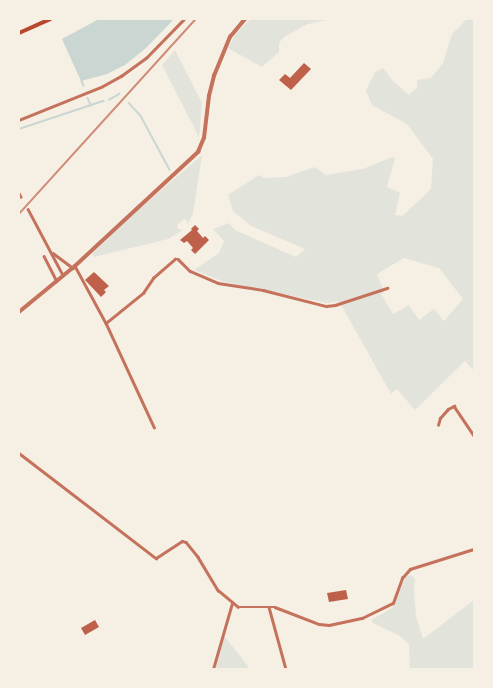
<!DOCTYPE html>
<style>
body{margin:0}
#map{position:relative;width:493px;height:688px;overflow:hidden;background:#f6efe4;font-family:"Public Sans",sans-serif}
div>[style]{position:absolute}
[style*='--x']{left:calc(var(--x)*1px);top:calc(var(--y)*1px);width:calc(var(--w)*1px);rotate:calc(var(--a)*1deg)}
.green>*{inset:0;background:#e2e4dc}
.water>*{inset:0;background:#c9d6d2}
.stream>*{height:1.5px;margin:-0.75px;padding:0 0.75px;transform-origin:0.75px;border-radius:0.75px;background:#c9d6d2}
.building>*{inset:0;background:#bf614a}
.minor>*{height:2.5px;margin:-1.25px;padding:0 1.25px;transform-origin:1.25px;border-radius:1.25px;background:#c5725c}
.tertiary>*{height:3.5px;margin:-1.75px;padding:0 1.75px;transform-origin:1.75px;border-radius:1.75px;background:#c5725c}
.primary>*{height:4px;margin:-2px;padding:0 2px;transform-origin:2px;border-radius:2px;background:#b5482f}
.rail>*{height:1.5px;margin:-0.75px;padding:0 0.75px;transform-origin:0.75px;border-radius:0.75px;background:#cf8b77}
span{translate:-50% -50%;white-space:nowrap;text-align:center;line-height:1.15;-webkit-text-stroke:4px #f6efe4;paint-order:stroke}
.frame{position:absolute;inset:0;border:20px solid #f6efe4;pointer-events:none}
</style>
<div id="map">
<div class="green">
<div style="clip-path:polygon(251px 19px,331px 19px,308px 24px,284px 37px,279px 43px,279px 52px,262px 67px,228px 48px,237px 32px)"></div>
<div style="clip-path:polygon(evenodd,467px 19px,474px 19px,474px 371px,465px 361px,415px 410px,397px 389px,391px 394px,339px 301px,327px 303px,224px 282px,194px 270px,219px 253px,224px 241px,213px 229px,229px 223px,235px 230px,296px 257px,305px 249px,251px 226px,233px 211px,228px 195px,259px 175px,264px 178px,286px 177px,315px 167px,326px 175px,363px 169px,392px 157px,395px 158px,387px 187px,400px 193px,395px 215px,402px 216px,425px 195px,431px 188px,433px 159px,407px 124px,372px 105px,366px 91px,375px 72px,383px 68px,393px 81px,409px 95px,417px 88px,417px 80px,431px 78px,443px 63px,452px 34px,467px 19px,404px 258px,439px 268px,463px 299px,444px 321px,434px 309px,419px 320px,409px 305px,393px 314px,381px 294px,384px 292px,377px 274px,404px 258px)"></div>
<div style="clip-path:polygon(175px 50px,202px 103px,199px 137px,162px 65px)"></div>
<div style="clip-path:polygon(202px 155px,193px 214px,187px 225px,187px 221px,184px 219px,177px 225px,178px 229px,183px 230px,168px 239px,94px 257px,92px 254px,129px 218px)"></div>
<div style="clip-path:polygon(411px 575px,415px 578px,414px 591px,416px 616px,423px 639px,474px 600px,474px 669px,410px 669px,409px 644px,400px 636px,373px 623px,371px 620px,392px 608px,406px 577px)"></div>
<div style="clip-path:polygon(224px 636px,237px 652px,250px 669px,215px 669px)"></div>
</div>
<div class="water">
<div style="clip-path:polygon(99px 19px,174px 19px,146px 48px,125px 65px,107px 74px,81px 81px,62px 39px)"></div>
</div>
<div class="stream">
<div style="--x:82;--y:81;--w:5;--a:68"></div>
<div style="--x:88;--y:98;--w:8;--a:67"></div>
<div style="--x:109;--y:100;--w:12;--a:-31"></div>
<div style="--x:129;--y:103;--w:18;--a:47"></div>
<div style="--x:141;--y:116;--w:61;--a:61.8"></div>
<div style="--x:19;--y:129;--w:89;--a:-18.4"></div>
</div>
<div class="building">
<div style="clip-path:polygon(304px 63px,311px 69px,291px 90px,279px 80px,285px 74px,290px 78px)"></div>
<div style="clip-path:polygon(195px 225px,199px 229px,197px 231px,203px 238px,205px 236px,209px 240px,195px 254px,191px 250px,193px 248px,187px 241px,184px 243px,180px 240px,192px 230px,191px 229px)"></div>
<div style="clip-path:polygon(94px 272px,109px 286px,104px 290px,106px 292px,101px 297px,85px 280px)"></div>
<div style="clip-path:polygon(346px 590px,348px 599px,329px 602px,327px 593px)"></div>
<div style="clip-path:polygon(95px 620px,99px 627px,85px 635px,81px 628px)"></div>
</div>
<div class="minor">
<div style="--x:19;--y:120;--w:88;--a:-21.9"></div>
<div style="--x:101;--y:87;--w:23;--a:-29"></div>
<div style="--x:121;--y:76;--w:31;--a:-36"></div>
<div style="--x:146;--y:58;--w:54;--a:-45.7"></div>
<div style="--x:19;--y:193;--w:4;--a:63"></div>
<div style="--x:28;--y:209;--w:75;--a:62.1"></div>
<div style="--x:53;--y:253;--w:25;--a:37"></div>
<div style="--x:44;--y:256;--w:28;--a:63"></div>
<div style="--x:75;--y:266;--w:65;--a:61.5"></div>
<div style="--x:106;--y:323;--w:115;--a:65.2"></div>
<div style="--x:106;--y:323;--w:48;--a:-39"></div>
<div style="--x:143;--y:293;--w:18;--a:-56"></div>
<div style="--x:153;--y:278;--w:29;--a:-41"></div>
<div style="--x:175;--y:259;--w:3;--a:0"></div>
<div style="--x:178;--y:259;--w:17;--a:45"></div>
<div style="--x:190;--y:271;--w:30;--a:23"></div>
<div style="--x:218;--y:283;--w:46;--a:8.8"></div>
<div style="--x:263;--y:290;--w:65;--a:14.3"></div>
<div style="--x:326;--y:306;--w:9;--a:-6"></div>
<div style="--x:335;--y:305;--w:55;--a:-18.1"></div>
<div style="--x:438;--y:425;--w:7;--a:-74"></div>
<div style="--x:440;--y:418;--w:12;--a:-48"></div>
<div style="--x:448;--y:409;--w:7;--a:-27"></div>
<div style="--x:454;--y:406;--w:36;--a:56"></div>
<div style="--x:19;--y:453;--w:173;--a:37.5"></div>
<div style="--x:156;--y:558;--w:31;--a:-33"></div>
<div style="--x:182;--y:541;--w:4;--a:14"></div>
<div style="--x:186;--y:542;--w:19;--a:51"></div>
<div style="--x:198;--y:557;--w:39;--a:59"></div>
<div style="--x:218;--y:590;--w:26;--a:40"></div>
<div style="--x:238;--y:607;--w:37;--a:0"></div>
<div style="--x:275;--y:607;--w:47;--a:21.1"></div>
<div style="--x:319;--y:624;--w:10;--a:6"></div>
<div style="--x:329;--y:625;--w:34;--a:-12"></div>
<div style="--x:362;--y:618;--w:34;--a:-26"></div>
<div style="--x:393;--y:603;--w:27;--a:-70"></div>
<div style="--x:402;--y:578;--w:12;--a:-48"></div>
<div style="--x:410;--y:569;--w:67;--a:-17.4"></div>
<div style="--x:269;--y:607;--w:64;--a:74.7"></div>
<div style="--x:213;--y:669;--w:69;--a:-73.9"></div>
</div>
<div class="tertiary">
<div style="--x:19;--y:312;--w:72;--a:-39.4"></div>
<div style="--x:75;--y:266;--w:168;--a:-42.8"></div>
<div style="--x:198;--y:152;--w:15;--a:-67"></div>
<div style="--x:204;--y:138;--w:42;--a:-83.2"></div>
<div style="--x:209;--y:96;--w:21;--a:-76"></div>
<div style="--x:214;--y:76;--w:42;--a:-67.7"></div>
<div style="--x:230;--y:37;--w:23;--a:-50"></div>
</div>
<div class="primary">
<div style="--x:19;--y:33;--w:34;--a:-24"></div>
</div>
<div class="rail">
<div style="--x:19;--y:214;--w:263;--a:-47.8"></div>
</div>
<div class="frame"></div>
</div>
